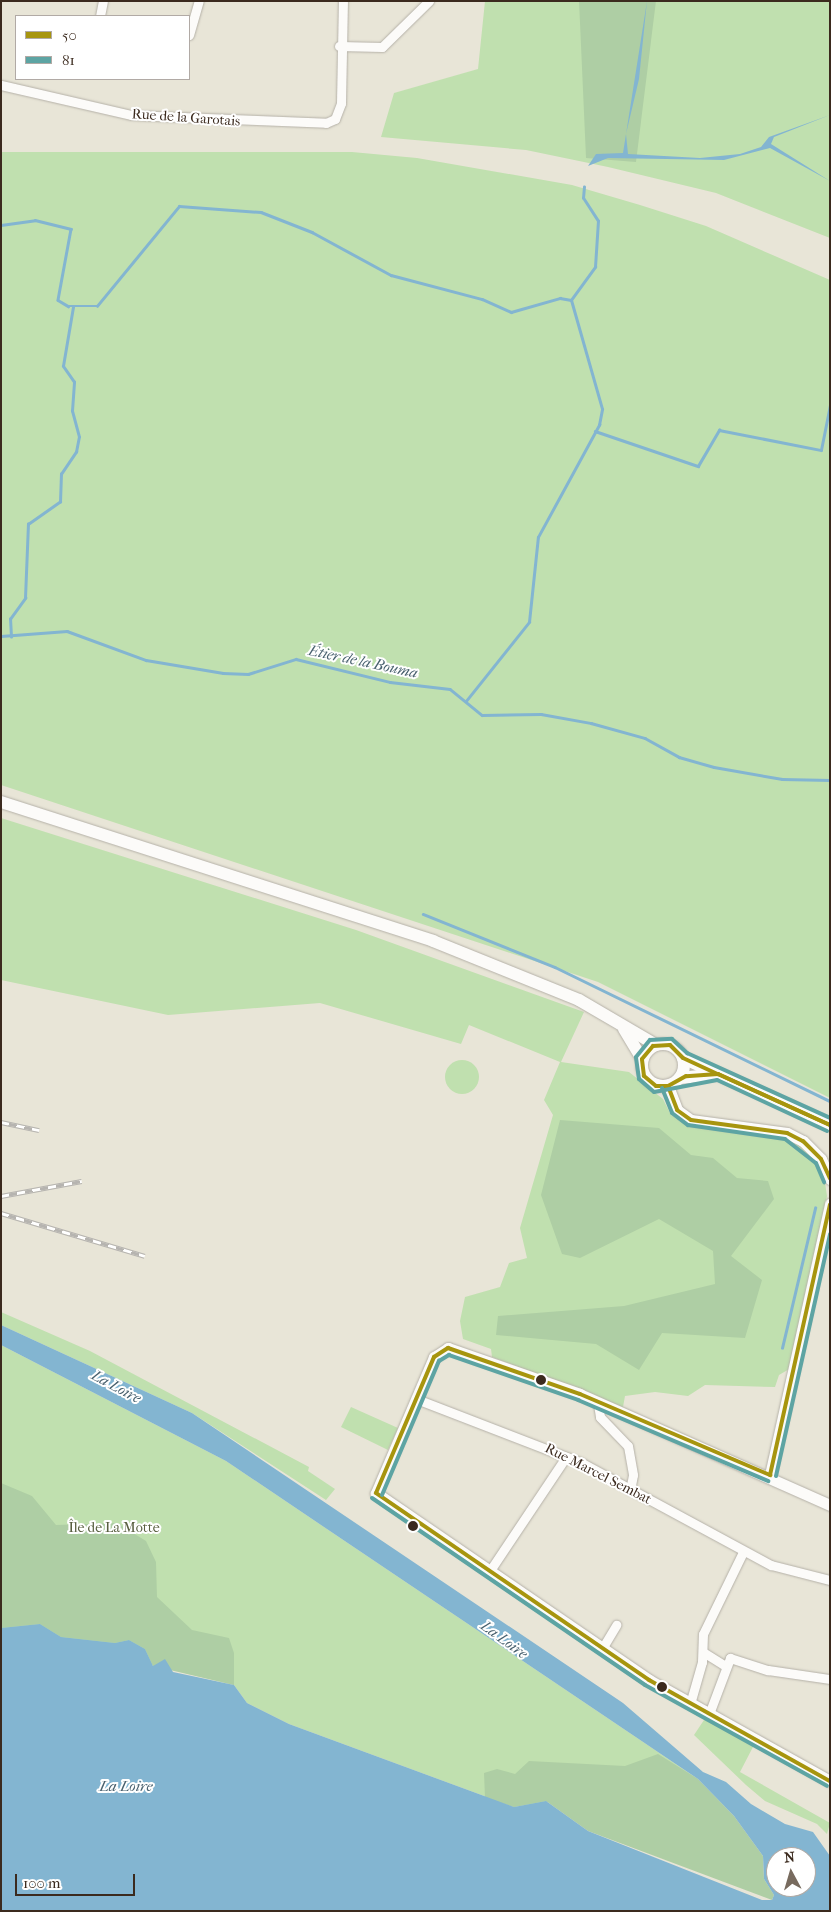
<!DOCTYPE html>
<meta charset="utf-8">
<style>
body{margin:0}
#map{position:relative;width:831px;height:1912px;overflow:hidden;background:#e8e5d7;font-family:"IM FELL French Canon",serif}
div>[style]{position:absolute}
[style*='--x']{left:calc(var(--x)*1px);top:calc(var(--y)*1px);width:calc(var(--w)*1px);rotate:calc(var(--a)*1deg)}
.green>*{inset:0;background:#c0e0af}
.round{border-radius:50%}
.forest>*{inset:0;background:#aecea4}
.water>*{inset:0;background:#83b5d1}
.stream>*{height:2.5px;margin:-1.25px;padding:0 1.25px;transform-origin:1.25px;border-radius:1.25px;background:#83b5d1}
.roads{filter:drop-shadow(0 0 1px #b5b1a8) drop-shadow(0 0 1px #b5b1a8)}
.minor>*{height:9px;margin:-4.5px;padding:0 4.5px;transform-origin:4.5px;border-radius:4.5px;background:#fcfbf9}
.tertiary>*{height:11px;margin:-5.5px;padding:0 5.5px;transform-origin:5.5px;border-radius:5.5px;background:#fcfbf9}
.secondary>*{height:12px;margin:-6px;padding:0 6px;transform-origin:6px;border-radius:6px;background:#fcfbf9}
.secondary>.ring{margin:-6px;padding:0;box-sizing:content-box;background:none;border:12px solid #fcfbf9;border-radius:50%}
.rail>*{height:4.5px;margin-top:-2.25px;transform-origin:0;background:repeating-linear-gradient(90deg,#fff 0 8px,#b6b4b0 0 16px);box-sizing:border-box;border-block:1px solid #b6b4b0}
.bus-1>*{height:4px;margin:-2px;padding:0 2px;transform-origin:2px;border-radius:2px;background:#a7950e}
.bus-2>*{height:4px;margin:-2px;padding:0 2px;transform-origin:2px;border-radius:2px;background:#5da4a3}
.dots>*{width:14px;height:14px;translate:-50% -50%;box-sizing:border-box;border:2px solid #fff;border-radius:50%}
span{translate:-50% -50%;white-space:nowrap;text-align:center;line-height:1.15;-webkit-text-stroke:4px #fff;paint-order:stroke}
.street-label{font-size:14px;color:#3b2a1e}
.park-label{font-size:14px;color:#595f40}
.water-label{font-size:15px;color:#48606e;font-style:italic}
.frame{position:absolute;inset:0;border:2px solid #3b2a1e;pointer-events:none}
.legend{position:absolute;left:15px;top:15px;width:175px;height:65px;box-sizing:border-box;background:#fff;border:1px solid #b1aaa5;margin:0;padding:6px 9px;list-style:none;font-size:15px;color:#3b2a1e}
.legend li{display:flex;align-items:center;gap:10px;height:25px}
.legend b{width:25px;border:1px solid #b1aaa5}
.north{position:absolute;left:766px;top:1847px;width:50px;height:50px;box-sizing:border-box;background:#fff;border:1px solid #b1aaa5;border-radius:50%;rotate:354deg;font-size:14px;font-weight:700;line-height:20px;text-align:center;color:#3b2a1e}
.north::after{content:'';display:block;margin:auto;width:18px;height:22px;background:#786b5f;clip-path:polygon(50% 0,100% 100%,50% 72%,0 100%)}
.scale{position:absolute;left:15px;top:1874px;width:120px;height:22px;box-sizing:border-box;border:2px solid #3b2a1e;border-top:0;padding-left:6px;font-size:15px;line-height:18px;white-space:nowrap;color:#3b2a1e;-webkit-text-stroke:4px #fff;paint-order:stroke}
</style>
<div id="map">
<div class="green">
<div style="clip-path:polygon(485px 1px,830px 1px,830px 238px,716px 193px,608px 167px,526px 150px,381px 137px,394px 93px,478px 69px)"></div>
<div style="clip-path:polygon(1px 152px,352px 152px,417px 158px,572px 185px,640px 205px,706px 226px,830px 280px,830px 1098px,598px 982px,1px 785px)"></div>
<div style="clip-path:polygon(1px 818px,356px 930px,584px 1012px,561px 1062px,629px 1072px,663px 1099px,670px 1113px,694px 1125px,780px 1136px,799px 1143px,823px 1169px,827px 1196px,791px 1368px,779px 1375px,775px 1387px,705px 1385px,688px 1396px,655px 1392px,625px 1396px,623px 1407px,492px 1357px,491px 1349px,463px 1339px,460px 1321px,465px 1297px,500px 1287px,509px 1263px,527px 1258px,520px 1228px,553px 1115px,544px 1100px,560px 1062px,469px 1025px,461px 1044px,320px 1003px,168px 1015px,1px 980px)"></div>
<div class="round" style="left:445px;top:1060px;width:34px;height:34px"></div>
<div style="clip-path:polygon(1px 1312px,90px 1351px,309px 1467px,308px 1471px,335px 1489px,326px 1500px,192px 1413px,1px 1325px)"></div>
<div style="clip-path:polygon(1px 1345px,226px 1461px,698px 1779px,514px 1807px,289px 1724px,247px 1703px,234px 1685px,1px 1628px)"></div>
<div style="clip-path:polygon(351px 1407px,398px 1428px,388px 1450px,341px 1427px)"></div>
<div style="clip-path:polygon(706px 1717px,754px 1745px,740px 1772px,830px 1823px,827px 1834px,817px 1824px,765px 1801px,746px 1785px,694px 1735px)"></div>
</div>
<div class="forest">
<div style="clip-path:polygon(579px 1px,656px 1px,636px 162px,586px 158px)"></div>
<div style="clip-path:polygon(560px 1120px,659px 1128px,691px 1155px,713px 1158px,737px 1178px,768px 1181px,774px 1199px,731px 1256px,762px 1280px,745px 1338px,662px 1333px,639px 1370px,596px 1344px,496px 1335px,498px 1316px,624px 1306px,715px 1284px,713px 1251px,659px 1219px,580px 1258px,562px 1254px,541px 1195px)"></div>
<div style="clip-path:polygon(1px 1483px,32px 1496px,56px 1525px,117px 1523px,146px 1541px,156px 1562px,157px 1597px,192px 1630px,229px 1638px,234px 1653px,234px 1685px,153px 1666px,145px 1649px,129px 1640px,115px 1643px,61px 1637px,40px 1624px,1px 1628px)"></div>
<div style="clip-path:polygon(658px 1754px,698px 1779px,734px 1816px,763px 1856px,764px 1879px,774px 1895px,772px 1900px,588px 1831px,546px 1801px,514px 1807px,485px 1798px,484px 1773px,497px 1769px,515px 1774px,529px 1761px,625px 1766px)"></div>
</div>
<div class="water">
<div style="clip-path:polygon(647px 1px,639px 79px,626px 134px,628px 154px,700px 158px,740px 154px,761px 147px,769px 137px,830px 115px,774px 137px,771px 144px,830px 181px,770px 148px,724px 160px,608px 158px,588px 166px,596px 154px,623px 153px)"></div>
<div style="clip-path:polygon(evenodd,1px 1325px,192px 1413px,623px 1703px,703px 1772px,726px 1782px,751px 1804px,785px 1824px,813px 1832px,830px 1856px,830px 1911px,1px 1911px,1px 1628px,40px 1624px,61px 1637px,115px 1643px,129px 1640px,145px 1649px,153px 1666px,165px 1659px,173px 1672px,234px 1685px,247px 1703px,289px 1724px,514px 1807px,546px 1801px,588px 1831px,762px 1900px,772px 1900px,774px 1895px,764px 1879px,763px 1856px,734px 1816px,698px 1779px,226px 1461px,1px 1345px,1px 1325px,776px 1857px,806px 1857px,806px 1887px,776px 1887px,776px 1857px)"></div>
</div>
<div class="stream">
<div style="--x:1;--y:225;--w:34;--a:-8"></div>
<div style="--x:35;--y:220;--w:37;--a:14"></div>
<div style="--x:71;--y:229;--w:72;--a:100.4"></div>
<div style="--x:58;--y:300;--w:12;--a:31"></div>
<div style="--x:68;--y:306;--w:29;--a:0"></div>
<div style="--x:97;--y:306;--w:129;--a:-50.6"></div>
<div style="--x:179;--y:206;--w:82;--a:4.2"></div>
<div style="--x:261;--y:212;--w:55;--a:21.4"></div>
<div style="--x:312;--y:232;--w:90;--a:28.6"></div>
<div style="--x:391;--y:275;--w:94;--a:14.8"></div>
<div style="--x:482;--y:299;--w:32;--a:24"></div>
<div style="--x:511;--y:312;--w:51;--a:-15.9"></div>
<div style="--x:560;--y:298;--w:11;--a:10"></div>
<div style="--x:571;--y:300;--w:41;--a:-54"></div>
<div style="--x:595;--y:267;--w:46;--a:-86.3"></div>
<div style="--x:598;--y:221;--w:27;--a:-123"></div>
<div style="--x:583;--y:198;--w:11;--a:-85"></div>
<div style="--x:595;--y:431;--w:109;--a:18.8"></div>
<div style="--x:698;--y:466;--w:42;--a:-59.7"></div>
<div style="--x:719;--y:430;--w:104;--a:11.1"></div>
<div style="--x:821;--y:450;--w:46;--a:-78.7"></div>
<div style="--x:1;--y:636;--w:66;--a:-4.3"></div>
<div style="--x:67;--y:631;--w:84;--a:20.2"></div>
<div style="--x:146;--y:660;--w:78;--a:9.6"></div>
<div style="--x:223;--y:673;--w:25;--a:2"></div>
<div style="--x:248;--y:674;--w:50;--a:-17.4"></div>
<div style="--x:296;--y:659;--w:97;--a:13.7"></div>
<div style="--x:390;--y:682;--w:60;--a:6.7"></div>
<div style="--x:450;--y:689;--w:41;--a:39.1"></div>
<div style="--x:482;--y:715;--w:59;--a:-1"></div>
<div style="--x:541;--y:714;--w:51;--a:10.2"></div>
<div style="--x:591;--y:723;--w:56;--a:15.5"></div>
<div style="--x:645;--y:738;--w:39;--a:29"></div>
<div style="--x:679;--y:757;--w:36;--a:16"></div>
<div style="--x:714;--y:767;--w:69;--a:10"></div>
<div style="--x:782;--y:779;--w:48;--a:1.2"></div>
<div style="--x:11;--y:637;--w:18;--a:-93"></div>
<div style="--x:10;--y:619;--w:26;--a:-54"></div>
<div style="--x:25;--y:598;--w:74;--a:-87.7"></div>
<div style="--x:28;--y:524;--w:39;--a:-35"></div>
<div style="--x:60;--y:502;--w:28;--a:-88"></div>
<div style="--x:61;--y:474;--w:27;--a:-56"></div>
<div style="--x:76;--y:452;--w:15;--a:-79"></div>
<div style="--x:79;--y:437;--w:27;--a:-105"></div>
<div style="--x:72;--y:411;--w:29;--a:-86"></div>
<div style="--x:74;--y:382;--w:19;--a:-125"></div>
<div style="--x:63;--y:366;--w:60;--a:-80.4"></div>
<div style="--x:466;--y:701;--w:101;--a:-51.4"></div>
<div style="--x:529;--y:622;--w:85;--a:-84"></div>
<div style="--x:538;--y:537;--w:128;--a:-61.4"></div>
<div style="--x:599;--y:425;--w:16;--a:-79"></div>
<div style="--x:602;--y:409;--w:113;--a:-105.9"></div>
<div style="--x:423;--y:914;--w:142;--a:21.9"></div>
<div style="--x:555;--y:967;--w:306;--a:26"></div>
<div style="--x:782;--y:1348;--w:144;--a:-76.7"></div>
</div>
<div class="roads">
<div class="minor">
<div style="--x:100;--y:16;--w:15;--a:-79"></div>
<div style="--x:189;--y:35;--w:35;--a:-74"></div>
<div style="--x:339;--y:46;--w:43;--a:1.3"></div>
<div style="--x:382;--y:47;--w:66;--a:-44.4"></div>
<div style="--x:1;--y:85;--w:133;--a:13"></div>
<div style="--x:131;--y:115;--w:195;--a:2.3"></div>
<div style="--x:326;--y:123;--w:10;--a:-24"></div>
<div style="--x:335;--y:119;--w:17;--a:-69"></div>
<div style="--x:341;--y:103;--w:102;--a:-88.9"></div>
<div style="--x:419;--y:1400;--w:175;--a:21.1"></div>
<div style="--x:582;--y:1463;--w:215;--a:28.4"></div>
<div style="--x:771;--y:1565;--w:61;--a:14.3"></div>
<div style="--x:598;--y:1404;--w:13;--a:81"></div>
<div style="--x:600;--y:1417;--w:40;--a:46"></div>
<div style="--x:628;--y:1446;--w:29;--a:80"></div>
<div style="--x:633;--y:1475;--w:15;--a:101"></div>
<div style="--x:491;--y:1569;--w:135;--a:-56.2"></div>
<div style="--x:603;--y:1647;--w:26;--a:-59"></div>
<div style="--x:703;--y:1652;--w:26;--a:32"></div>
<div style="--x:690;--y:1704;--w:44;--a:-74.1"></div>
<div style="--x:702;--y:1662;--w:28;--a:-88"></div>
<div style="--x:703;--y:1634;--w:91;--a:-64"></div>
<div style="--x:709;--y:1714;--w:60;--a:-69.4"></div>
<div style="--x:730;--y:1658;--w:40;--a:18"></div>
<div style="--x:768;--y:1670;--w:63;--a:8.3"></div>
</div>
<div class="tertiary">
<div style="--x:668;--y:1086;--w:26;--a:69"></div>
<div style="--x:677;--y:1110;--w:17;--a:36"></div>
<div style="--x:691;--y:1120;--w:97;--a:7.7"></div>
<div style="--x:787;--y:1133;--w:18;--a:27"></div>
<div style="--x:803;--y:1141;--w:25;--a:45"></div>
<div style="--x:821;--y:1159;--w:22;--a:66"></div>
<div style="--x:770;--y:1475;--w:278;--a:-77.5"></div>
<div style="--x:830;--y:1505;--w:274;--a:-156.1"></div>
<div style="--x:580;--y:1394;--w:140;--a:-160.8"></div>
<div style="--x:448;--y:1348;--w:17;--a:147"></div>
<div style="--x:434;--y:1357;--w:148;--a:113.1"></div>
<div style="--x:376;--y:1493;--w:331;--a:34.4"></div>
<div style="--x:649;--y:1680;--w:207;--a:29.2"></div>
</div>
<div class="secondary">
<div style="--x:1;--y:802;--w:454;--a:17.8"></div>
<div style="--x:433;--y:941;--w:157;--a:22"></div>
<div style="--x:579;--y:1000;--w:89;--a:30.3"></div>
<div style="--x:624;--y:1029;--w:35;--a:59"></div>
<div class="ring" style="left:642px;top:1044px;width:30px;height:30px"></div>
<div style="--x:683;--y:1058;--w:162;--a:24.5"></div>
<div style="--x:680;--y:1078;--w:36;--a:-6"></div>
</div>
</div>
<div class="rail">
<div style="--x:1;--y:1122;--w:39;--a:12"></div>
<div style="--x:1;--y:1196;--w:82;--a:-10.5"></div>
<div style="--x:1;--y:1213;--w:150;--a:16.6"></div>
</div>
<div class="bus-1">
<div style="--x:670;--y:1045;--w:18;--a:45"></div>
<div style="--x:683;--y:1058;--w:38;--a:25"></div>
<div style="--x:718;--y:1074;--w:32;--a:176"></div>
<div style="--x:686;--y:1076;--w:21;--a:151"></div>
<div style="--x:668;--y:1086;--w:12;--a:180"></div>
<div style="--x:656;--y:1086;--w:16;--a:-140"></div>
<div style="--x:644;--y:1076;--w:17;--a:-97"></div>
<div style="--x:642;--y:1059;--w:17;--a:-50"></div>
<div style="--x:653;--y:1046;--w:17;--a:-3"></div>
<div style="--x:718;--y:1074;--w:123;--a:24.5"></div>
<div style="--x:718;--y:1074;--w:123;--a:24.5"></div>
<div style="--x:668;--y:1086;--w:26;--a:69"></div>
<div style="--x:677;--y:1110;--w:17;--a:36"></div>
<div style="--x:691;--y:1120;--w:97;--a:7.7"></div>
<div style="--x:787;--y:1133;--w:18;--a:27"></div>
<div style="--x:803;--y:1141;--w:25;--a:45"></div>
<div style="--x:821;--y:1159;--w:21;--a:65"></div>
<div style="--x:770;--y:1475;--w:277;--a:-77.5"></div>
<div style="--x:376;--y:1493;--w:331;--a:34.4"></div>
<div style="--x:649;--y:1680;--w:207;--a:29.2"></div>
<div style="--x:376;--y:1493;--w:148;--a:-66.9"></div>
<div style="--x:434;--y:1357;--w:17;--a:-33"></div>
<div style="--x:448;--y:1348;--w:140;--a:19.2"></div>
<div style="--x:580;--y:1394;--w:207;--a:23.1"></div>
</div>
<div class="bus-2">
<div style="--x:662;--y:1088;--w:27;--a:68"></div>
<div style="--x:672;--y:1113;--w:20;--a:37"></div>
<div style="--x:688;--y:1125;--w:98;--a:8.2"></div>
<div style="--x:785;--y:1139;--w:39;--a:38"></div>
<div style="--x:816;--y:1163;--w:21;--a:67"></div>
<div style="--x:827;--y:1131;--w:121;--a:-155.1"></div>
<div style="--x:717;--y:1080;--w:64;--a:169.2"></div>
<div style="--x:654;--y:1092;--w:20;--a:-139"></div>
<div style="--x:639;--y:1079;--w:22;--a:-98"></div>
<div style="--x:636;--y:1057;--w:22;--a:-51"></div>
<div style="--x:650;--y:1040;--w:22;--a:-3"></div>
<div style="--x:672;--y:1039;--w:21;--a:43"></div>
<div style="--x:687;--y:1053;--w:157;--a:24.4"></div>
<div style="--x:776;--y:1476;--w:248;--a:-77.4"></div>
<div style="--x:382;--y:1495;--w:146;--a:-67"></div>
<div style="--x:439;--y:1361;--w:12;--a:-31"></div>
<div style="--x:449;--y:1355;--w:137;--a:19.2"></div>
<div style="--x:578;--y:1400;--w:207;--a:23.1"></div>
<div style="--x:372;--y:1498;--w:331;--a:34.4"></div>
<div style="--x:645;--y:1685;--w:208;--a:29"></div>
</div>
<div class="dots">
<div style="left:541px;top:1380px;background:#3b2a1e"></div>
<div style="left:413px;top:1526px;background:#3b2a1e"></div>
<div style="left:662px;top:1687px;background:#3b2a1e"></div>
</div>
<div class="street-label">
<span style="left:186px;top:118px;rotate:4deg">Rue de la Garotais</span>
<span style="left:598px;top:1474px;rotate:27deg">Rue Marcel Sembat</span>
</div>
<div class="park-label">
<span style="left:114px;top:1528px">Île de La Motte</span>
</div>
<div class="water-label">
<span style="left:363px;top:662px;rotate:12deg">Étier de la Bouma</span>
<span style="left:116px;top:1387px;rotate:28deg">La Loire</span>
<span style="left:504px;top:1640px;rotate:36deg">La Loire</span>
<span style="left:126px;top:1787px">La Loire</span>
</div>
<div class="frame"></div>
<ul class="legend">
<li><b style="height:6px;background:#a7950e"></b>50</li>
<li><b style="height:6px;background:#5da4a3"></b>81</li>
</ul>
<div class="north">N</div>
<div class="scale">100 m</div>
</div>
